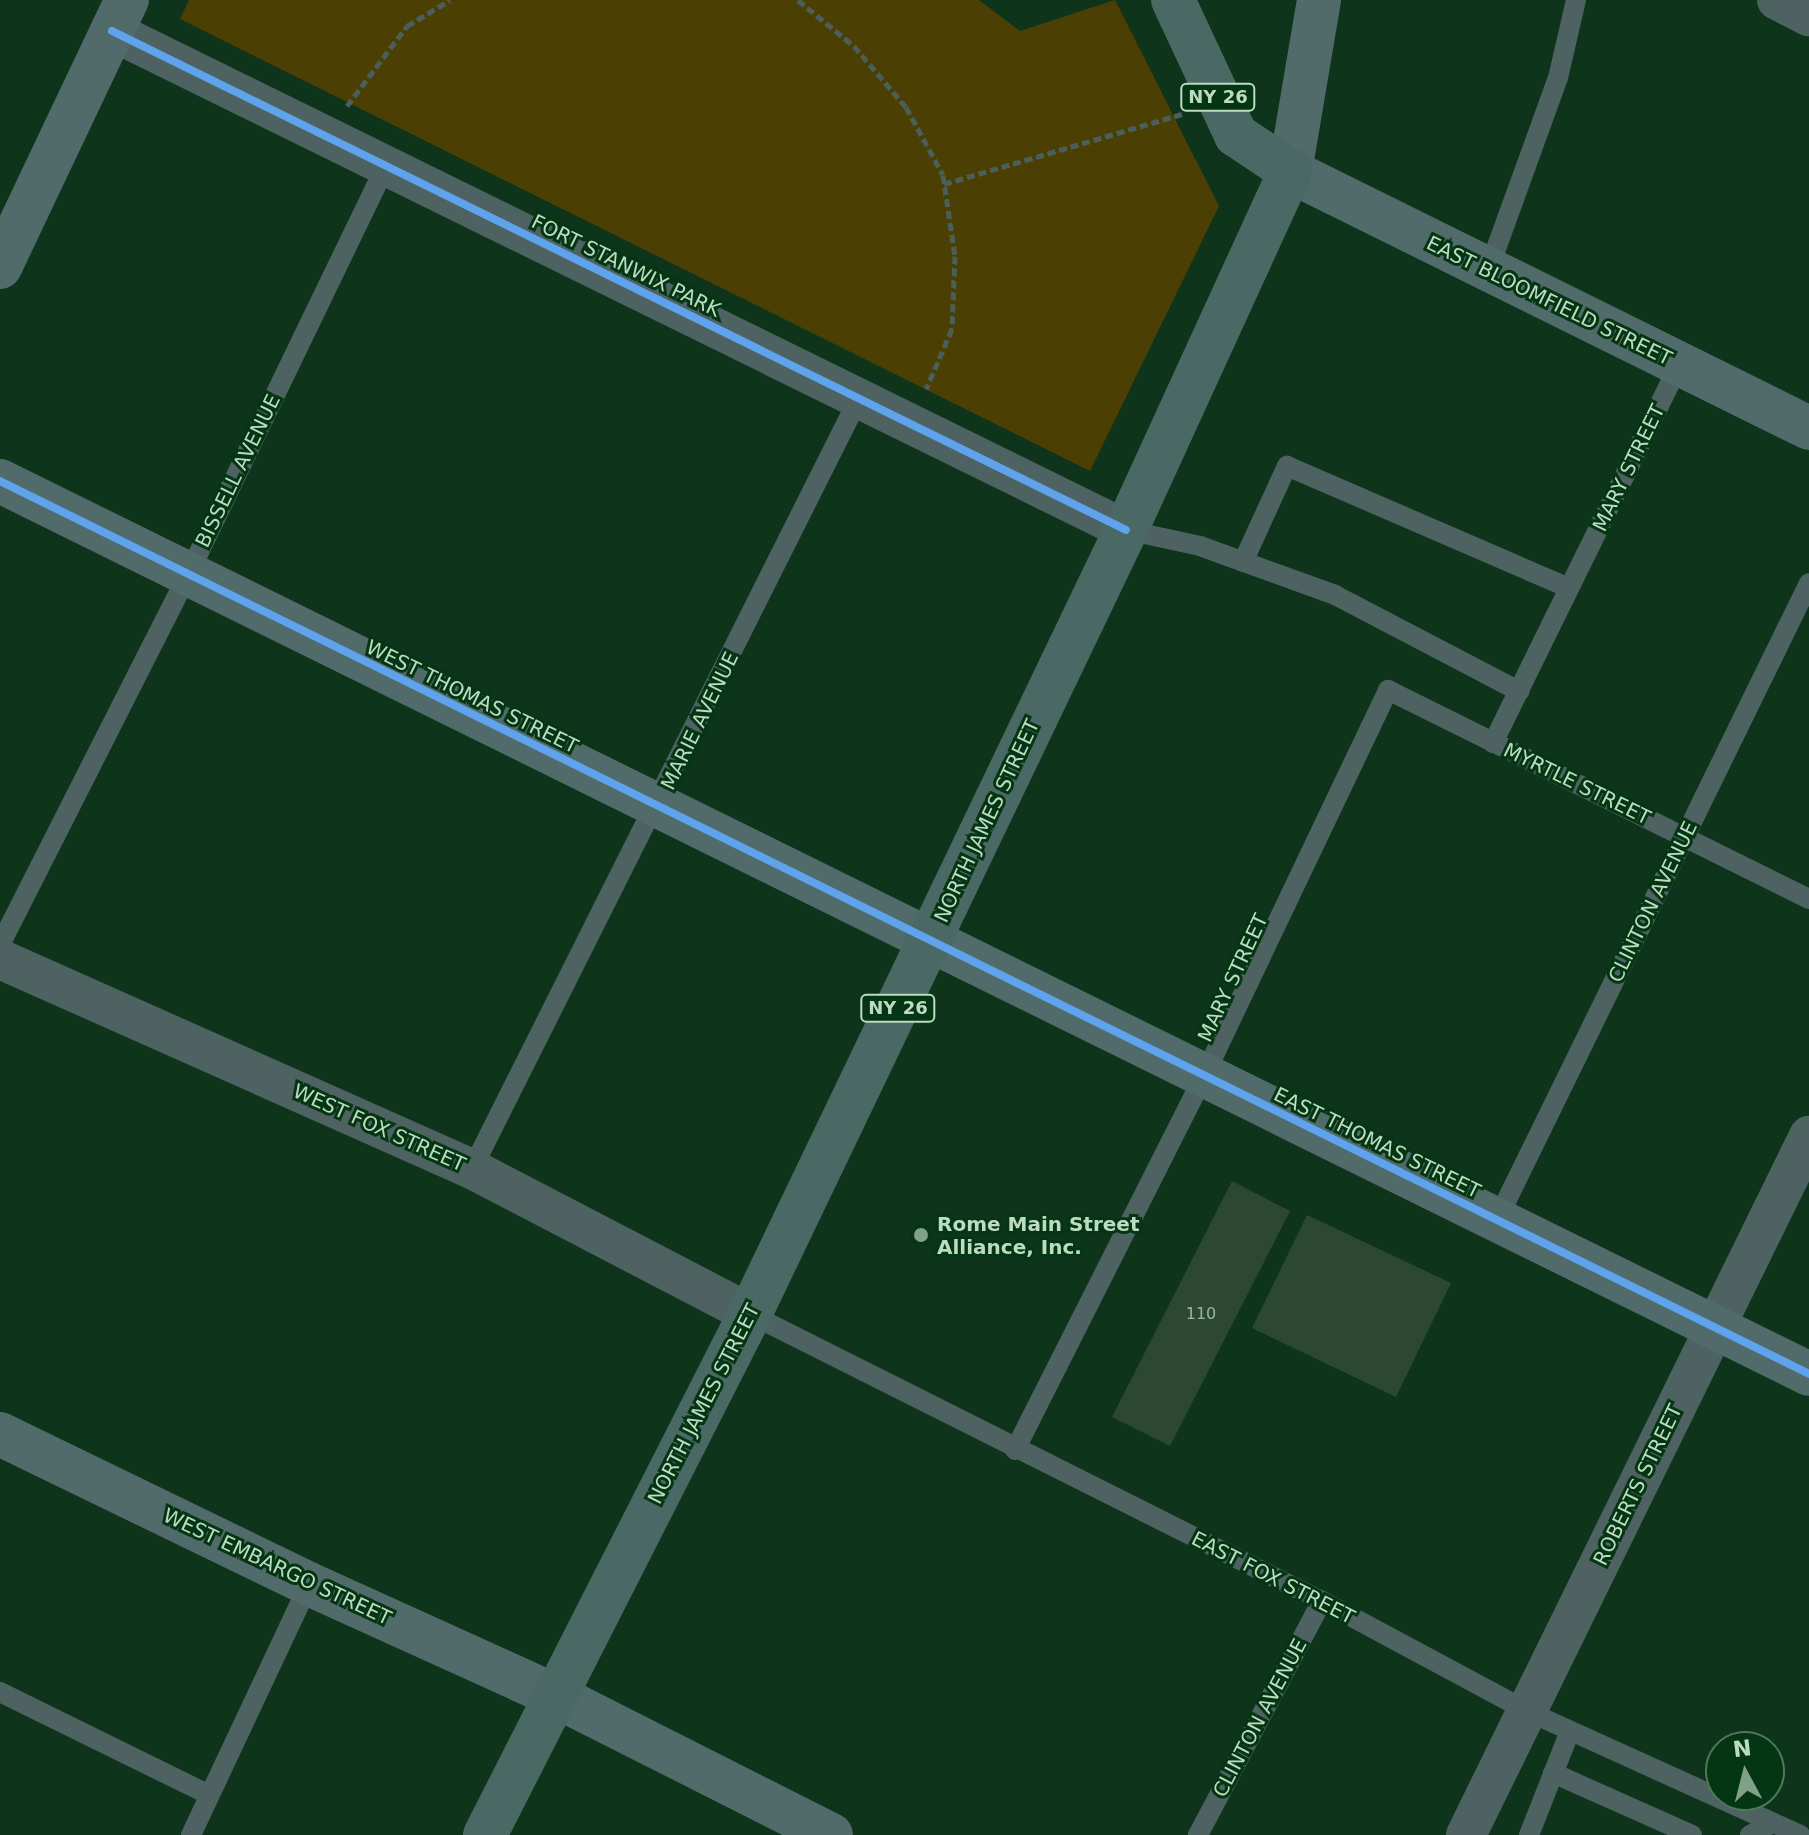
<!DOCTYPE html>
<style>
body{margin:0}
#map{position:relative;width:1809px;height:1835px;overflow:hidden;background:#0f341c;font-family:"DejaVu Sans",sans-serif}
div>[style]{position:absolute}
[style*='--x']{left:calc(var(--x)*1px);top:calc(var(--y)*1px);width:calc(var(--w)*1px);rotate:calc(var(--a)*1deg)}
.green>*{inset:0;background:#4c3f04}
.building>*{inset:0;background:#2c4834}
.path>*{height:5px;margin-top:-2.5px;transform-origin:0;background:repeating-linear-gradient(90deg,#4a5f59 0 8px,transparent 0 12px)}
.lane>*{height:20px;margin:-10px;padding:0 10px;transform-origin:10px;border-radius:10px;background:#4d6261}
.street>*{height:40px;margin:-20px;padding:0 20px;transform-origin:20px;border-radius:20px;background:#4d6261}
.secondary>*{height:44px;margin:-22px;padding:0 22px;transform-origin:22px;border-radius:22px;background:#516a6a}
.primary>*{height:44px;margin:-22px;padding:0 22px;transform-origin:22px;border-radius:22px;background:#4a6864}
.cycleway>*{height:8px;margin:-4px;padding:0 4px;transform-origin:4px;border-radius:4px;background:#60a3ed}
.dots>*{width:22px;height:22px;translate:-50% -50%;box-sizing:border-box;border:4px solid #053614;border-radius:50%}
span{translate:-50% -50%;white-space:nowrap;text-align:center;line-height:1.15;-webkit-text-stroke:6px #053614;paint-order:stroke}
.number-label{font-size:16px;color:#99b69e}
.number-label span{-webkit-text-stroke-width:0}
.shield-label span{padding:2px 6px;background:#053614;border:2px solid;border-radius:6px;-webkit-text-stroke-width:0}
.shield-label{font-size:18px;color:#bddbc1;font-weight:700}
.street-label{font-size:20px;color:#bddbc1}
.poi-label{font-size:20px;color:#bddbc1;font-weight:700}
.left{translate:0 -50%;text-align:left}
.north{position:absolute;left:1705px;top:1731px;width:80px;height:80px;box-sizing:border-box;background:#053614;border:2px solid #4f7859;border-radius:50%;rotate:353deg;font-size:22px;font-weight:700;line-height:32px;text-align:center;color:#bddbc1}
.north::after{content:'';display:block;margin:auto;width:28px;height:36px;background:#80a187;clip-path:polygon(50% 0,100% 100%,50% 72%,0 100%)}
</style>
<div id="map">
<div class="green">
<div style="clip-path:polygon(189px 0,979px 0,1020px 31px,1115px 0,1219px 206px,1090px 471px,180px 19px)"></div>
</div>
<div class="building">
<div style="clip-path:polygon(1232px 1181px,1290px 1211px,1170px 1446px,1112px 1417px)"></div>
<div style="clip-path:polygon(1307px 1215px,1451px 1283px,1396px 1397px,1252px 1328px)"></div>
</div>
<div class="path">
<div style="--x:798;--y:0;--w:72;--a:39.4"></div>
<div style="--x:854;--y:46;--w:80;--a:49.6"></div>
<div style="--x:906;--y:107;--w:77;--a:61.4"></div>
<div style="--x:943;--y:175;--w:82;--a:81.6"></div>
<div style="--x:955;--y:256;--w:73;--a:92.4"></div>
<div style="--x:952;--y:329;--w:65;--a:113.4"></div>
<div style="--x:347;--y:106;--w:100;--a:-53.1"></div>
<div style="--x:407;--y:26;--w:50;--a:-31.2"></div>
<div style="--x:944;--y:184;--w:248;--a:-16.4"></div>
</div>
<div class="lane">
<div style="--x:1488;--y:271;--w:205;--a:-70.1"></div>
<div style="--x:1558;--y:78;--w:80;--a:-77"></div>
<div style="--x:1126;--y:530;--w:76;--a:12.2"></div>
<div style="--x:1200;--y:546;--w:144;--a:19.9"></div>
<div style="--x:1335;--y:595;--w:208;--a:27.6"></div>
<div style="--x:1243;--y:562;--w:106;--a:-65.4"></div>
<div style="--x:1287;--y:466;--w:307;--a:23.4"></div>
<div style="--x:1493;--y:743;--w:421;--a:-63.8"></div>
<div style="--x:0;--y:945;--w:415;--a:-63.1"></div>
<div style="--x:188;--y:575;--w:454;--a:-64.2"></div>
<div style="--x:472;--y:1169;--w:863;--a:-63.35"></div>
<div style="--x:1497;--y:1220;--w:709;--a:-63.9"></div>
<div style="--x:750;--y:1314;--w:640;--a:26.65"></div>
<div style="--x:1322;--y:1601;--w:233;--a:28.2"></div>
<div style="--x:1527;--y:1711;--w:300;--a:24.4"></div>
<div style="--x:1015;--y:1450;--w:419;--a:-63.2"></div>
<div style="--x:1204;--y:1076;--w:428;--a:-64.5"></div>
<div style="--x:1388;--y:690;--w:470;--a:26.4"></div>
<div style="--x:0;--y:1692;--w:233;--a:26.2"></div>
<div style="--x:1553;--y:1773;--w:152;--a:24"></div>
<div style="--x:191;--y:1835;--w:277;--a:-64.8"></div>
<div style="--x:1198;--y:1835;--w:265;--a:-62.1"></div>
<div style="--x:1529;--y:1835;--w:112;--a:-68.5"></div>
<div style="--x:1750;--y:1835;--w:26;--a:-28"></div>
</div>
<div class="street">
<div style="--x:1777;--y:0;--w:36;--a:27"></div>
<div style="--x:112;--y:31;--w:1130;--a:26.2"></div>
<div style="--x:0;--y:959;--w:517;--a:23.99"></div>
<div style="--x:472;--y:1169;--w:314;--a:27.5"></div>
<div style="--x:1466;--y:1835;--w:779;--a:-63.86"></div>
</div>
<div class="secondary">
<div style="--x:1319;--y:0;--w:173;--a:99.6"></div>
<div style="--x:1290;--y:171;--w:579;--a:26.34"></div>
<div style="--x:0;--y:267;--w:296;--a:-64.6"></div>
<div style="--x:0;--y:481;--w:2017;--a:26.27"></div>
<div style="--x:0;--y:1434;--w:343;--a:25.9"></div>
<div style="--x:309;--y:1584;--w:271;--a:24.4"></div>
<div style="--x:556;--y:1696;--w:308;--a:26.8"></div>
</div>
<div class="primary">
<div style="--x:485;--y:1835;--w:585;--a:-63.04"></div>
<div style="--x:750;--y:1314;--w:870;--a:-64.38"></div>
<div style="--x:1126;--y:530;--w:395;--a:-65.4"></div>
<div style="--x:1290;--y:171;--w:65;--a:-146.3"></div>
<div style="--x:1236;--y:135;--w:149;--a:-115"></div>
</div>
<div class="cycleway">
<div style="--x:112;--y:31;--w:1130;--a:26.2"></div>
<div style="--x:0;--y:481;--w:2017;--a:26.27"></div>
</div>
<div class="dots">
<div style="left:921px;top:1235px;background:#80a187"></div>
</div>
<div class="number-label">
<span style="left:1201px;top:1314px">110</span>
</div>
<div class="shield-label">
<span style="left:1218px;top:97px">NY 26</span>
<span style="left:898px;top:1008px">NY 26</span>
</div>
<div class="street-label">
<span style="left:626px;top:266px;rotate:26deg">FORT STANWIX PARK</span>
<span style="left:1549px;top:301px;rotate:26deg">EAST BLOOMFIELD STREET</span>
<span style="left:1629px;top:468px;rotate:-64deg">MARY STREET</span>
<span style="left:238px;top:471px;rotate:-64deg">BISSELL AVENUE</span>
<span style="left:472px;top:697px;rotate:26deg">WEST THOMAS STREET</span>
<span style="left:700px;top:721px;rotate:-64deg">MARIE AVENUE</span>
<span style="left:1577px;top:784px;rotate:26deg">MYRTLE STREET</span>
<span style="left:987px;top:821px;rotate:-65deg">NORTH JAMES STREET</span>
<span style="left:1653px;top:902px;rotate:-64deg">CLINTON AVENUE</span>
<span style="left:1233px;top:978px;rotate:-65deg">MARY STREET</span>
<span style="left:379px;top:1128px;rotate:24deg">WEST FOX STREET</span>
<span style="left:1377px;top:1143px;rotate:26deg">EAST THOMAS STREET</span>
<span style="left:704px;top:1404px;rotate:-63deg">NORTH JAMES STREET</span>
<span style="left:1638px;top:1485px;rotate:-64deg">ROBERTS STREET</span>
<span style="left:277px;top:1567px;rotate:25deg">WEST EMBARGO STREET</span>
<span style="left:1273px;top:1578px;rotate:27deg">EAST FOX STREET</span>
<span style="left:1260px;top:1718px;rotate:-62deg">CLINTON AVENUE</span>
</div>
<div class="poi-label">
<span class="left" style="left:937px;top:1236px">Rome Main Street<br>Alliance, Inc.</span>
</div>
<div class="north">N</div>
</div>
